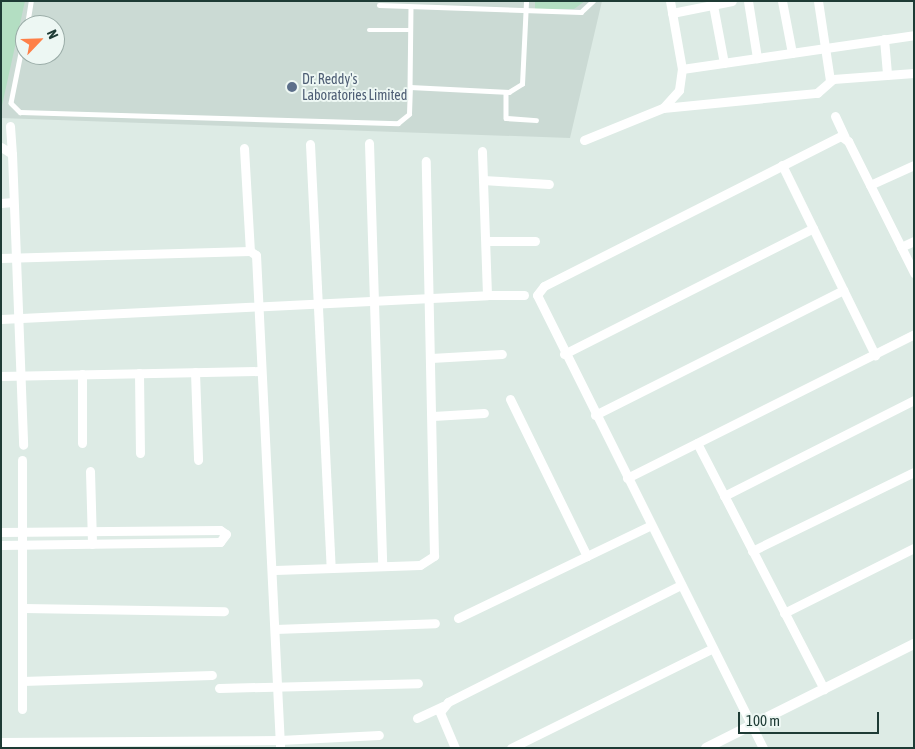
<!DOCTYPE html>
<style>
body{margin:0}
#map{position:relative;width:915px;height:749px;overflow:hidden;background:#ddebe5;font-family:"Asap Condensed",sans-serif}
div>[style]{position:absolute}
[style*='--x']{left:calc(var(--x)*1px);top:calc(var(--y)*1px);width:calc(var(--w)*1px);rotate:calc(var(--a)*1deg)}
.built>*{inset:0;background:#cbdad4}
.green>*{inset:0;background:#b3dec2}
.service>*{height:4.5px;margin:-2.25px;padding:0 2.25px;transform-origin:2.25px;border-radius:2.25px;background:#fff}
.minor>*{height:9px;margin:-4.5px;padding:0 4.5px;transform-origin:4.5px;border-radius:4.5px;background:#fff}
.tertiary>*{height:10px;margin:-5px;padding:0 5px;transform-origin:5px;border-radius:5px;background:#fff}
.dots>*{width:14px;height:14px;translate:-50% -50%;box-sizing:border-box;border:2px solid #edf7f3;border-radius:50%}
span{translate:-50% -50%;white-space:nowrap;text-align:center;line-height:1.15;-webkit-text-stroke:4px #edf7f3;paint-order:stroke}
.service-label{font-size:14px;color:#4e5e75}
.left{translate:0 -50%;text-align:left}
.frame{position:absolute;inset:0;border:2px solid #1e3b35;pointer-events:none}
.north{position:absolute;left:15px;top:15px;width:50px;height:50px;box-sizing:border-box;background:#edf7f3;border:1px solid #9aaca7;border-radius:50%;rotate:66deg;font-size:14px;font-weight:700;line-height:20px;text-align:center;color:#1e3b35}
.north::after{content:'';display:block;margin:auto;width:18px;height:22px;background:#fe8048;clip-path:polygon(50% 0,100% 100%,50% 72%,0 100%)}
.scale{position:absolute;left:738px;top:712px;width:141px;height:22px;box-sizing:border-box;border:2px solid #1e3b35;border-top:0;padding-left:6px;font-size:15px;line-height:18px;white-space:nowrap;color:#1e3b35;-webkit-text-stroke:4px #edf7f3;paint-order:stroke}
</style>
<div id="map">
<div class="built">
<div style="clip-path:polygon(evenodd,1px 1px,602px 1px,570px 138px,1px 118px,1px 1px,25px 25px,55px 25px,55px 55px,25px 55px,25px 25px)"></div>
</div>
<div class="green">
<div style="clip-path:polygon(1px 1px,25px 1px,1px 110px)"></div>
<div style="clip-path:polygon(535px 1px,585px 1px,574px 9px,535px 9px)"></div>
</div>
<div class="service">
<div style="--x:379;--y:5;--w:202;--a:2"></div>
<div style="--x:581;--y:12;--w:16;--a:-43"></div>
<div style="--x:411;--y:7;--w:80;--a:90.7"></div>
<div style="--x:410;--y:87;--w:99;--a:2.9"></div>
<div style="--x:509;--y:92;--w:15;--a:-32"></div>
<div style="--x:522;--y:84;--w:83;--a:-87.2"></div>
<div style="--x:27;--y:25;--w:24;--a:-81"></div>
<div style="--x:369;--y:30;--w:42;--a:0"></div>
<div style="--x:25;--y:33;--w:71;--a:101.3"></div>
<div style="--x:11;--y:103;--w:13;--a:45"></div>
<div style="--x:20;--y:112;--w:378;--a:1.7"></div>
<div style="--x:398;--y:123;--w:14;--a:-39"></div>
<div style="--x:409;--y:114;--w:27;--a:-88"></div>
<div style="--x:506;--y:92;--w:26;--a:90"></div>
<div style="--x:506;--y:118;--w:30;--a:4"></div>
</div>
<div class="minor">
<div style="--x:748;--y:1;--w:58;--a:81"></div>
<div style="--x:782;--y:1;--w:53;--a:79.1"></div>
<div style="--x:818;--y:1;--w:80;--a:81.4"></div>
<div style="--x:713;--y:5;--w:59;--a:79.3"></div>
<div style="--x:672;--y:13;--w:61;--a:-11.3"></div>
<div style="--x:884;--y:39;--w:36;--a:85"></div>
<div style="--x:682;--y:69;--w:234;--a:-8.3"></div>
<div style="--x:663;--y:108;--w:155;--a:-5.6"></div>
<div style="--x:817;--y:93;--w:21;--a:-41"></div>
<div style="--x:833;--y:79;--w:81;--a:-4.2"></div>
<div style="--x:835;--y:116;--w:23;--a:65"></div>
<div style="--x:10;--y:126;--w:28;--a:86"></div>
<div style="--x:584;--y:140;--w:85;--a:-22.1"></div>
<div style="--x:663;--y:108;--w:24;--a:-48"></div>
<div style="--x:679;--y:90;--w:21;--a:-82"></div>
<div style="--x:682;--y:69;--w:69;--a:-100"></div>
<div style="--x:369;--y:143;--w:423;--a:88.2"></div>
<div style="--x:310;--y:144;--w:424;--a:87.2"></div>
<div style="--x:1;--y:147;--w:13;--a:32"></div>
<div style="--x:12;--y:154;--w:291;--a:87.8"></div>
<div style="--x:244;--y:148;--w:103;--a:86.7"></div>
<div style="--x:782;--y:165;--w:212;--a:63.9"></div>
<div style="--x:483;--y:180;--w:66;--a:3.5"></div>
<div style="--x:870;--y:185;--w:48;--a:-24.4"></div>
<div style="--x:1;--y:203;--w:12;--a:-5"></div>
<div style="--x:486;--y:241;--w:49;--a:0"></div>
<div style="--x:901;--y:247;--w:14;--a:-25"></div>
<div style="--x:1;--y:258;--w:249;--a:-1.6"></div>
<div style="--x:250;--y:251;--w:7;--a:34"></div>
<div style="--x:256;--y:255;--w:486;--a:87.2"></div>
<div style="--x:280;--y:740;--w:279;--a:179.6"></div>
<div style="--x:487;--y:295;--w:37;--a:0"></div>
<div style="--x:1;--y:319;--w:487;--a:-2.8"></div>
<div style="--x:487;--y:295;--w:144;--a:-92"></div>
<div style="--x:564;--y:354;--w:279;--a:-26.8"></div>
<div style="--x:431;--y:358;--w:71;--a:-3.2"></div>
<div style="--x:195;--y:372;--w:88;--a:88"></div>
<div style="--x:139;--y:373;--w:80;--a:89.3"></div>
<div style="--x:1;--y:376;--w:258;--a:-1.1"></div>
<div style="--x:510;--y:399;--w:175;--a:63.9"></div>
<div style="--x:595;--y:415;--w:278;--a:-26.7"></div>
<div style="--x:433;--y:416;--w:51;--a:-3.4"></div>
<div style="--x:82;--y:443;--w:69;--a:-90"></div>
<div style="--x:697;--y:443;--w:277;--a:62.7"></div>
<div style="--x:22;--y:460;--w:249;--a:90"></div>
<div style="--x:90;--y:471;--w:73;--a:88.4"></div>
<div style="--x:627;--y:478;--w:321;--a:-26.6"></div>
<div style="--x:724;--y:496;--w:213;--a:-26.8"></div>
<div style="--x:1;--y:532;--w:219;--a:-0.5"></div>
<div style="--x:220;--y:530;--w:7;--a:34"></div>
<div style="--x:226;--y:534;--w:10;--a:127"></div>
<div style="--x:220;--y:542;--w:219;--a:179.2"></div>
<div style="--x:752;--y:551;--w:180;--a:-26"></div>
<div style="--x:275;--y:570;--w:145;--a:-2"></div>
<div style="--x:420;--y:565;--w:17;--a:-33"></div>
<div style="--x:434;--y:556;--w:395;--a:-91.2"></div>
<div style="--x:24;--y:608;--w:200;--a:0.9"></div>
<div style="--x:784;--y:613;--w:145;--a:-26.6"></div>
<div style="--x:458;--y:618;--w:214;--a:-25.7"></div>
<div style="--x:275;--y:629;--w:160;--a:-2.1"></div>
<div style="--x:22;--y:681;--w:190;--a:-1.8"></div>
<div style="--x:219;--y:688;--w:199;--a:-1.4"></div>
<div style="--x:417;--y:718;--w:29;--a:-25"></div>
<div style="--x:280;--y:748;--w:8;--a:-90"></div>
<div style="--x:280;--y:740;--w:99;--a:-2.9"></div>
<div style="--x:455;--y:748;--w:39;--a:-113"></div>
<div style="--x:440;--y:712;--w:13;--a:-51"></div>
<div style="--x:448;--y:702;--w:261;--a:-26.7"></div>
<div style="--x:511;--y:748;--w:225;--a:-26.3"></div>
<div style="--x:763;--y:748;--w:506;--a:-116.51"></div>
<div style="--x:537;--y:295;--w:11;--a:-52"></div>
<div style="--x:544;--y:286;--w:333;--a:-26.8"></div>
<div style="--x:841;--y:136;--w:9;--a:36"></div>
<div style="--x:848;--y:141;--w:148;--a:63.4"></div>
</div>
<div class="tertiary">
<div style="--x:706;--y:748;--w:233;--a:-26.6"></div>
</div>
<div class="dots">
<div style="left:292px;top:87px;background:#5c6f8a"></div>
</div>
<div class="service-label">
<span class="left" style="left:302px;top:87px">Dr. Reddy's<br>Laboratories Limited</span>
</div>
<div class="frame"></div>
<div class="north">N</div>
<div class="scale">100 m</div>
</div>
